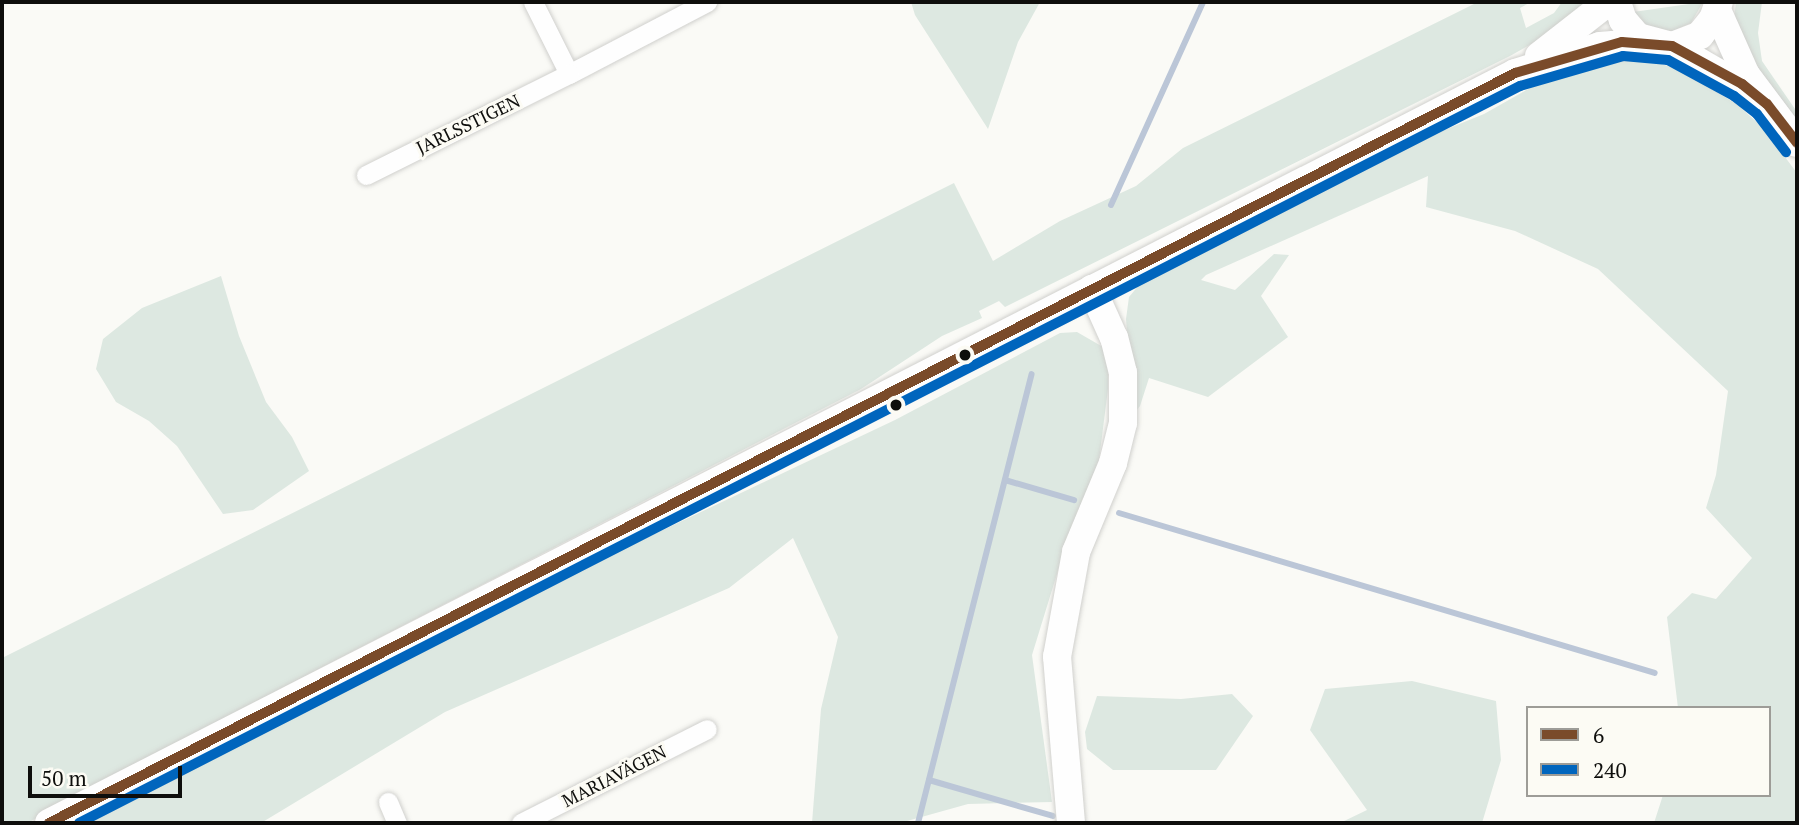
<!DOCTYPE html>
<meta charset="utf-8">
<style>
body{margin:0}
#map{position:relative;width:1799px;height:825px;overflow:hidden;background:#fafaf6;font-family:"PT Serif",serif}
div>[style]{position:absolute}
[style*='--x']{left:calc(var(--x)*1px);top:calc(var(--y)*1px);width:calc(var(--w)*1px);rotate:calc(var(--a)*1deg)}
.green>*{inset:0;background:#dde8e1}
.stream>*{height:6px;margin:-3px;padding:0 3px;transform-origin:3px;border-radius:3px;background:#bbc6d7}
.roads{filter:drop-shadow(0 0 2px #d0d0cd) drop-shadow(0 0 2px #d0d0cd)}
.street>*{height:19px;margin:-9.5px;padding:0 9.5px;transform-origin:9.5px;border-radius:9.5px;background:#fefefe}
.secondary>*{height:28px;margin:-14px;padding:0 14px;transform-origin:14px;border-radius:14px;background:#fefefe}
.bus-1>*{height:10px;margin:-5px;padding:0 5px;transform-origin:5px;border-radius:5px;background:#7a4b2a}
.bus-2>*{height:10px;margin:-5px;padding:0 5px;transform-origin:5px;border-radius:5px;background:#0065bd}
.dots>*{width:19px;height:19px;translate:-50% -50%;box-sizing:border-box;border:4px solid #fcfbf4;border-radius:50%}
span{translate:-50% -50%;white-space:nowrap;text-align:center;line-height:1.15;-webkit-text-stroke:6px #fcfbf4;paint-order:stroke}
.street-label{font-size:18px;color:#0e0e0c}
.frame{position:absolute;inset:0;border:4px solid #0e0e0c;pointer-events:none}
.legend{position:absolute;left:1526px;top:706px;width:245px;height:91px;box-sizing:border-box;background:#fcfbf4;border:2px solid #9d9c97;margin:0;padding:9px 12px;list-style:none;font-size:21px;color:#0e0e0c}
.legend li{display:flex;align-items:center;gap:14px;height:35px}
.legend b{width:35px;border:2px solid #9d9c97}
.scale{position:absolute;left:28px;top:766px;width:154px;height:32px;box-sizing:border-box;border:4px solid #0e0e0c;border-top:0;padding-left:9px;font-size:21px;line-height:24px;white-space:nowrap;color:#0e0e0c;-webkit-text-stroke:5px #fcfbf4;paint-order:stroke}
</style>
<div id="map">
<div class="green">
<div style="clip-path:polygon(911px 2px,1040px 2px,1018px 42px,988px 129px,915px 15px)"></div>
<div style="clip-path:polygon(1478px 2px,1531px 2px,1520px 8px,1526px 28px,1554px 13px,1562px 2px,1586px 2px,1549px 34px,1510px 56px,1005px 307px,999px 301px,979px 311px,982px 318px,942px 336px,861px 389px,282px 688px,184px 745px,27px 823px,2px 823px,2px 658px,954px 183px,993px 261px,1060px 221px,1136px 186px,1183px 148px)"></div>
<div style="clip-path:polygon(1703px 2px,1691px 23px,1668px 33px,1642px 26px,1633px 12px)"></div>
<div style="clip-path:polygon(1736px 2px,1762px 2px,1758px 33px,1762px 61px,1797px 112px,1797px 123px,1762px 79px,1734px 19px)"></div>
<div style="clip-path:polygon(1615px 56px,1650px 60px,1682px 71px,1738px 105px,1763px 128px,1797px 173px,1797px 823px,1654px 823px,1663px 795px,1769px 795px,1769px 708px,1678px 708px,1667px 617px,1692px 593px,1716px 599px,1752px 558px,1706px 508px,1716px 475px,1728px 391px,1598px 269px,1515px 231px,1426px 207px,1428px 176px,1206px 275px,1201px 280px,1235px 290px,1274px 254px,1289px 255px,1261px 296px,1288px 337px,1208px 397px,1149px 378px,1140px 406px,1136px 411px,1133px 408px,1126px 319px,1129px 297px,1139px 285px,1415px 142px,1484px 114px,1574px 63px)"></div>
<div style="clip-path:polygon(221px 276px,239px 336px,266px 402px,292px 437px,309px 471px,253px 510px,223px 514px,177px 446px,149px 421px,116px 402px,96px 369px,103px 339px,142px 308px)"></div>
<div style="clip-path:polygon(1077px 332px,1103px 347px,1108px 362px,1108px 389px,1099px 460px,1068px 538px,1032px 655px,1052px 802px,968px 804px,900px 823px,812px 823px,821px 709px,838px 637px,793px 538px,729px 588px,445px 712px,261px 823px,82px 823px,625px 548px,895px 420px,1060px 333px)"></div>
<div style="clip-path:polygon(1412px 681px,1496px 701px,1501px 760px,1482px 823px,1340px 823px,1367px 810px,1310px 730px,1325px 689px)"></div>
<div style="clip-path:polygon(1232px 694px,1253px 716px,1216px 770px,1113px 770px,1087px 749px,1085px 732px,1097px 696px,1181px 699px)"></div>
</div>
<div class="stream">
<div style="--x:1111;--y:205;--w:223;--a:-65.6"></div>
<div style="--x:1005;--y:480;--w:72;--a:16.2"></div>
<div style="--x:1119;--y:513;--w:559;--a:16.62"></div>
<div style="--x:929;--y:780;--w:129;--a:16.2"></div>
<div style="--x:918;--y:823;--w:463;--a:-75.8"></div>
</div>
<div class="roads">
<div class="street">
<div style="--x:533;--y:2;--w:80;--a:63.4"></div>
<div style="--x:569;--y:74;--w:156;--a:-27.6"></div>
<div style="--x:366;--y:175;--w:227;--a:-26.5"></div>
<div style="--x:388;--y:802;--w:23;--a:67"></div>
<div style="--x:521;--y:823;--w:208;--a:-26.8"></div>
</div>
<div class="secondary">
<div style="--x:1617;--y:2;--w:19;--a:72"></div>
<div style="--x:1623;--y:20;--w:23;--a:49"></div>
<div style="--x:1638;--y:37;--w:35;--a:15"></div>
<div style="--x:1672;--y:46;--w:30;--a:-21"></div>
<div style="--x:1700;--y:35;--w:21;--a:-51"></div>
<div style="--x:1713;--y:19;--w:18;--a:-71"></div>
<div style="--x:1717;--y:10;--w:71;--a:66"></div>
<div style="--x:1746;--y:75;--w:85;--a:53.1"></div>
<div style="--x:1672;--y:46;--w:95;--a:30.3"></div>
<div style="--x:1539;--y:56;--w:88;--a:-38"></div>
<div style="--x:49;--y:823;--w:1647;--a:-27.09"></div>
<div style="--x:1515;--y:73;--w:89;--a:-17.6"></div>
<div style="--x:1600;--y:46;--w:48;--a:-4.8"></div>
<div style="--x:1071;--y:823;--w:167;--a:-94.8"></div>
<div style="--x:1057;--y:657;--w:107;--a:-79.7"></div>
<div style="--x:1076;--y:552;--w:96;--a:-67.4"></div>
<div style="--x:1113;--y:463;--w:41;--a:-76"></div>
<div style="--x:1123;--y:423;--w:50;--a:-90"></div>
<div style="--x:1123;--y:373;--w:36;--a:-104"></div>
<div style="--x:1114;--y:338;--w:54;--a:-114.2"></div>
</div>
</div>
<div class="bus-1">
<div style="--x:49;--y:823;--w:1647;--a:-27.09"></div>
<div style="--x:1515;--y:73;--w:111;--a:-16.2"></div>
<div style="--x:1622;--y:42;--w:50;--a:4.6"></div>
<div style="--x:1672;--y:46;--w:80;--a:28.5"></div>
<div style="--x:1742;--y:84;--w:32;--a:39"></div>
<div style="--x:1767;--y:104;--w:49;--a:52.4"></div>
</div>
<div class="bus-2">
<div style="--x:79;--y:823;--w:1619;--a:-27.09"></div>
<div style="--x:1520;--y:86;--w:107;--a:-16.2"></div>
<div style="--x:1623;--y:56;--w:45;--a:5.1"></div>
<div style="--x:1668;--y:60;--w:75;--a:28.6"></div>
<div style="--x:1734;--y:96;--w:29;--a:38"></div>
<div style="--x:1757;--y:114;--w:48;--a:52.7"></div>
</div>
<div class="dots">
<div style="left:965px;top:355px;background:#0e0e0c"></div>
<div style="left:896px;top:405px;background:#0e0e0c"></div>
</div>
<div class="street-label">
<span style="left:468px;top:124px;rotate:-26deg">JARLSSTIGEN</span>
<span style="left:614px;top:776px;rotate:-27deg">MARIAVÄGEN</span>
</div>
<div class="frame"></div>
<ul class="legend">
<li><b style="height:9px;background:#7a4b2a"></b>6</li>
<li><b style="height:9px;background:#0065bd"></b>240</li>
</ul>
<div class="scale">50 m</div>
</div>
